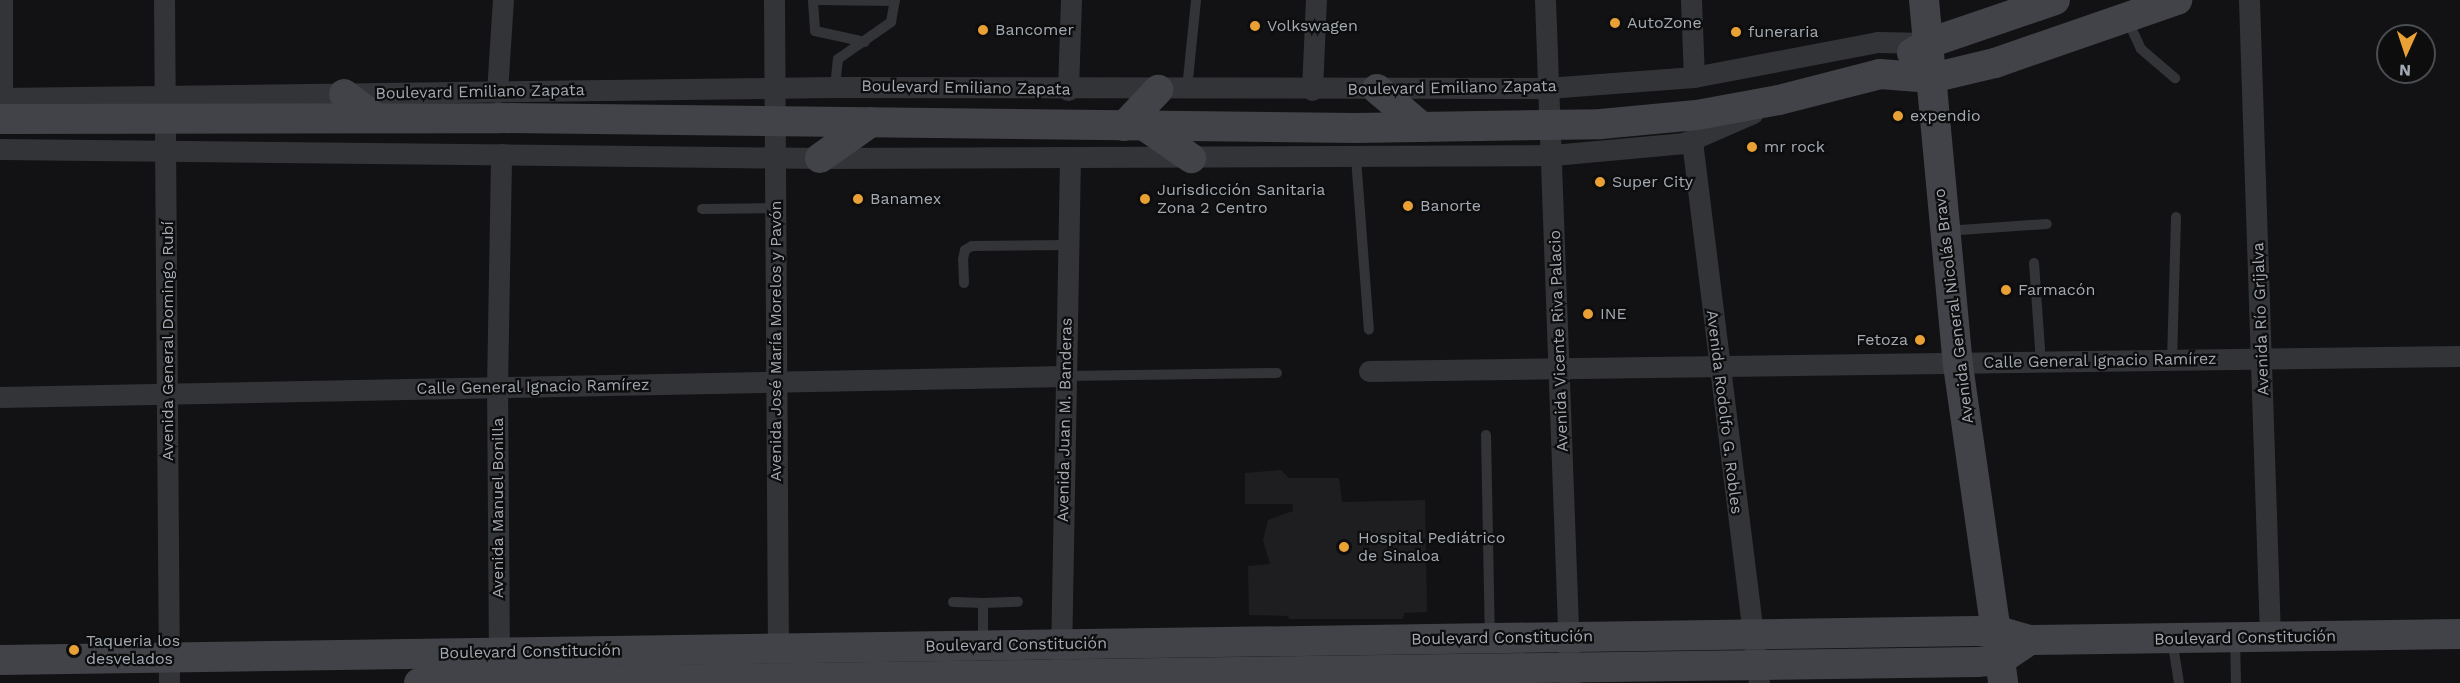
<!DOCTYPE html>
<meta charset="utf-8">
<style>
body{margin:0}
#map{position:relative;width:2460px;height:683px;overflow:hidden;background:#121214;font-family:"Work Sans",sans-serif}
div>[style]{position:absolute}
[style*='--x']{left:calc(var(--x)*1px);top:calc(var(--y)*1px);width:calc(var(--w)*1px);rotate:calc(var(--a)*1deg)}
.built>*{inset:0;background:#1e1e20}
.lane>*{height:10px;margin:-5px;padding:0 5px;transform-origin:5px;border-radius:5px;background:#333438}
.street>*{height:21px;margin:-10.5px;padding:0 10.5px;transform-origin:10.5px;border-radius:10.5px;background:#333438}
.secondary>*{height:30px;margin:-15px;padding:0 15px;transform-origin:15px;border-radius:15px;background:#414348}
.dots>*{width:16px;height:16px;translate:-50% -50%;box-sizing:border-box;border:3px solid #0d0d0e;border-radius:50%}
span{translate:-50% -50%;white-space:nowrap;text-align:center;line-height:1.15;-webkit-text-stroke:4.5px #0d0d0e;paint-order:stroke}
.poi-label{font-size:16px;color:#a4aab3}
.left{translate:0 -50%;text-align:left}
.right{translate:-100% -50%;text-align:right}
.street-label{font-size:16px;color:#a4aab3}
.north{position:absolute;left:2376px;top:24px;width:60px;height:60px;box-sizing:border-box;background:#0d0d0e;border:2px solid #494c50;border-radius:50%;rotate:183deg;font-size:16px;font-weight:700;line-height:24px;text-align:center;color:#a4aab3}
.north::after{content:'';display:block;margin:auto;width:21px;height:27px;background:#e9a035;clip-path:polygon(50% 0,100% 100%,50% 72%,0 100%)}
</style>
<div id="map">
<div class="built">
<div style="clip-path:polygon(1281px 470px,1289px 478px,1339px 478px,1342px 502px,1425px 500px,1427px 612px,1404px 613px,1403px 619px,1289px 619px,1288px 616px,1249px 615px,1248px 566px,1270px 564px,1263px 540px,1268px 520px,1293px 511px,1292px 504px,1245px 504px,1245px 473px)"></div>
</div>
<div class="lane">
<div style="--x:813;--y:0;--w:82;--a:0.7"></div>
<div style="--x:813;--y:1;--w:30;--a:86"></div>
<div style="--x:815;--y:31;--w:51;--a:12.4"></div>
<div style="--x:2127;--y:19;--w:33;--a:65"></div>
<div style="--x:2141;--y:49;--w:45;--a:40.5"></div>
<div style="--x:835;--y:87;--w:28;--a:-84"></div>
<div style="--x:838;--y:59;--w:65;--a:-34.9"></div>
<div style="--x:891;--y:22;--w:22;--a:-80"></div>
<div style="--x:1187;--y:89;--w:89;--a:-84.2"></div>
<div style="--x:1356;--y:158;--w:172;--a:85.7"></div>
<div style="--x:702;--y:209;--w:74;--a:-0.8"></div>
<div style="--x:1946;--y:231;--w:101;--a:-4"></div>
<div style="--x:2034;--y:263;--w:100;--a:86"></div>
<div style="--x:964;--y:283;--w:24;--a:-92"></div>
<div style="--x:963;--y:259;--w:9;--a:-77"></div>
<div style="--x:965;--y:250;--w:8;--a:-30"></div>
<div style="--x:972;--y:246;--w:98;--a:-0.6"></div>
<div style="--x:2172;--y:361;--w:144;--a:-88.4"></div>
<div style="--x:1066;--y:376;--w:211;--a:-0.8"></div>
<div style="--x:1486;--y:435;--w:203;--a:88.9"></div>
<div style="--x:953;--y:602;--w:30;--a:2"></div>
<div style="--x:983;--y:603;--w:42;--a:90"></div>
<div style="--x:983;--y:603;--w:35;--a:-2"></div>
<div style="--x:2172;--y:639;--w:45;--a:81"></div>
<div style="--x:2235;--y:639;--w:44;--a:88.7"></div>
</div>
<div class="street">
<div style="--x:2;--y:0;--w:98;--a:90"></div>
<div style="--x:164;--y:0;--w:683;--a:89.58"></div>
<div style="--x:774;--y:0;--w:662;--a:89.65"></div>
<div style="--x:1545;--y:0;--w:683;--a:87.9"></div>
<div style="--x:1691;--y:0;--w:77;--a:87.8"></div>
<div style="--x:2249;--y:0;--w:638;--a:88.11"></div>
<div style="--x:1068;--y:90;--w:90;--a:-88.1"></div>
<div style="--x:1312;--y:90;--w:90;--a:-87.5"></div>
<div style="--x:497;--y:92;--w:92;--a:-86.3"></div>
<div style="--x:0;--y:98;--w:835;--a:-0.75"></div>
<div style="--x:835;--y:87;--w:712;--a:0.08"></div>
<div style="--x:1547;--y:88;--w:147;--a:-4.3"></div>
<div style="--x:1694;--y:77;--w:187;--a:-10.8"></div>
<div style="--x:1878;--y:42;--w:51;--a:1.1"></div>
<div style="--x:1692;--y:141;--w:546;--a:82.95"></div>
<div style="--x:0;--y:149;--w:820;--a:0.63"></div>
<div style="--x:820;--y:158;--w:733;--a:-0.23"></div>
<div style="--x:1553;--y:155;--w:132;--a:-5.2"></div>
<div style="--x:1684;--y:143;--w:75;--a:-23.5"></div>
<div style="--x:1369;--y:371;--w:1091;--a:-0.79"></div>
<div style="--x:0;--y:397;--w:1066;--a:-1.13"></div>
<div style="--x:1061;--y:658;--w:500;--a:-88.97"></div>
<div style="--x:499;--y:664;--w:276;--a:-90.4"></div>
<div style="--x:497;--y:388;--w:234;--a:-89"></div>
</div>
<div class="secondary">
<div style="--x:1924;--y:0;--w:367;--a:84.7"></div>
<div style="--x:1958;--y:365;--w:321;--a:81.9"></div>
<div style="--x:1912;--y:53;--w:20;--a:-30"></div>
<div style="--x:1929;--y:43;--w:133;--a:-18.8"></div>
<div style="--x:1377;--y:89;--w:59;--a:40.2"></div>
<div style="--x:344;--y:94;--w:40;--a:37"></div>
<div style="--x:0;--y:119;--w:499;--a:-0.1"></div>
<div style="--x:499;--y:118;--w:857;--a:0.67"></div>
<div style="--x:1356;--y:128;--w:245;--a:-0.9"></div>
<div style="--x:1601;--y:124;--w:96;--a:-5.4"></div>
<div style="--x:1697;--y:115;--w:83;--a:-10.4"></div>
<div style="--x:1779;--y:100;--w:104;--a:-14.4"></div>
<div style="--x:1880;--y:74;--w:52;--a:4.4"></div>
<div style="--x:1932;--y:78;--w:65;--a:-13.4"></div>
<div style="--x:1995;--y:63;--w:193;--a:-19.1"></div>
<div style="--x:1124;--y:126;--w:50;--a:-46.6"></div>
<div style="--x:1146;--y:127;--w:55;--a:34.6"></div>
<div style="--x:820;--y:158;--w:62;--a:-35.2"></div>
<div style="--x:0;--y:660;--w:1976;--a:-0.84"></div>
<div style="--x:1976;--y:631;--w:22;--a:0"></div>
<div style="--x:1998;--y:631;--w:33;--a:16"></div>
<div style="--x:2030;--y:640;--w:430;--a:-0.8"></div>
<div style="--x:419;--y:683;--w:1558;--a:-0.77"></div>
<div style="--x:1977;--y:662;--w:23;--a:-5"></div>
<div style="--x:2000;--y:660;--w:36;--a:-34"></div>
</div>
<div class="dots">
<div style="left:1615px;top:23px;background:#e9a035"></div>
<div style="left:1255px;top:26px;background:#e9a035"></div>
<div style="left:983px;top:30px;background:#e9a035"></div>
<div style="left:1736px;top:32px;background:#e9a035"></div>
<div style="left:1898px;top:116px;background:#e9a035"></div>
<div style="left:1752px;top:147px;background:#e9a035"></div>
<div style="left:1600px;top:182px;background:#e9a035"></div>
<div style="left:858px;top:199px;background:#e9a035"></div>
<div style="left:1145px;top:199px;background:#e9a035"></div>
<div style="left:1408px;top:206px;background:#e9a035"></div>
<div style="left:2006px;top:290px;background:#e9a035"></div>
<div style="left:1588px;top:314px;background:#e9a035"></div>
<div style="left:1920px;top:340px;background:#e9a035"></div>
<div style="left:1344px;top:547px;background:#e9a035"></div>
<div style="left:74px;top:650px;background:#e9a035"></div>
</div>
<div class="poi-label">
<span class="left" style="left:1627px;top:23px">AutoZone</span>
<span class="left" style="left:1267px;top:26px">Volkswagen</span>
<span class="left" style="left:995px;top:30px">Bancomer</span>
<span class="left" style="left:1748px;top:32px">funeraria</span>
<span class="left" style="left:1910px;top:116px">expendio</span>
<span class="left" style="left:1764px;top:147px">mr rock</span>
<span class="left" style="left:1612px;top:182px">Super City</span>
<span class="left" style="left:1157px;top:199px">Jurisdicción Sanitaria<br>Zona 2 Centro</span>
<span class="left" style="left:870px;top:199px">Banamex</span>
<span class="left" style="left:1420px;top:206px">Banorte</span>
<span class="left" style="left:2018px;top:290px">Farmacón</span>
<span class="left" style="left:1600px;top:314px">INE</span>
<span class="right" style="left:1908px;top:340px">Fetoza</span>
<span class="left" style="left:1358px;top:547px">Hospital Pediátrico<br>de Sinaloa</span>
<span class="left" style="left:86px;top:650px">Taqueria los<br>desvelados</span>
</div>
<div class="street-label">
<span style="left:966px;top:88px;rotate:1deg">Boulevard Emiliano Zapata</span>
<span style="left:1452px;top:88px;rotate:-1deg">Boulevard Emiliano Zapata</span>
<span style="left:480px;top:92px;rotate:-1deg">Boulevard Emiliano Zapata</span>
<span style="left:1954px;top:306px;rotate:-97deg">Avenida General Nicolás Bravo</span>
<span style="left:2261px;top:319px;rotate:-92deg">Avenida Río Grijalva</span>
<span style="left:168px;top:341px;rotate:-90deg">Avenida General Domingo Rubí</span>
<span style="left:776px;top:341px;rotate:-90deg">Avenida José María Morelos y Pavón</span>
<span style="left:1559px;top:341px;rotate:-92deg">Avenida Vicente Riva Palacio</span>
<span style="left:2100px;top:361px;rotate:-1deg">Calle General Ignacio Ramírez</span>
<span style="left:533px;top:387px;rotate:-1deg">Calle General Ignacio Ramírez</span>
<span style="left:1724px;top:412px;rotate:83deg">Avenida Rodolfo G. Robles</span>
<span style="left:1065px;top:420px;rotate:-89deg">Avenida Juan M. Banderas</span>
<span style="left:498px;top:508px;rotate:-90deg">Avenida Manuel Bonilla</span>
<span style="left:1502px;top:638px;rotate:-1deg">Boulevard Constitución</span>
<span style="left:2245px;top:638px;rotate:-1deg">Boulevard Constitución</span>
<span style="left:1016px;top:645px;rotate:-1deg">Boulevard Constitución</span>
<span style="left:530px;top:652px;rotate:-1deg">Boulevard Constitución</span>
</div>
<div class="north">N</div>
</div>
